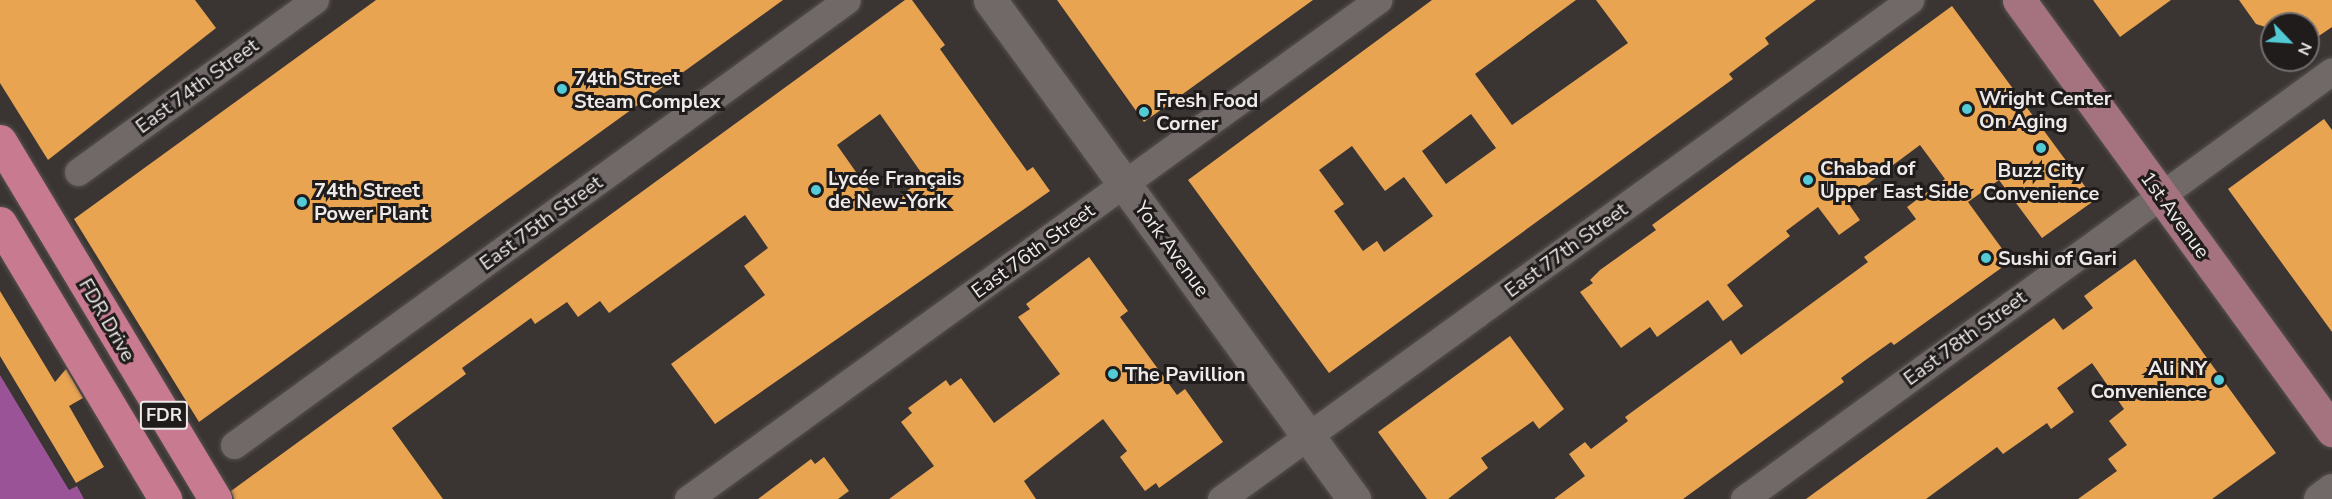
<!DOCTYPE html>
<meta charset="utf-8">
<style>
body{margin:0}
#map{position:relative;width:2332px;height:499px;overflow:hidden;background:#3a3432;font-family:"Nunito Sans",sans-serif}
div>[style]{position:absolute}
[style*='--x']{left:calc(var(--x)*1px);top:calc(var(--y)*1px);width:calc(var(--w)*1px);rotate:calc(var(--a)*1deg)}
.water>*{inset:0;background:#995396}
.building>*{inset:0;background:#e8a451}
.roads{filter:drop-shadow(0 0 2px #565150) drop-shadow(0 0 2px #565150)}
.street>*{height:27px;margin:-13.5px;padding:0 13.5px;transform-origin:13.5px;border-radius:13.5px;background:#706967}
.secondary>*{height:33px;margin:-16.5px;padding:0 16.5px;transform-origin:16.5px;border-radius:16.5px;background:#706967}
.primary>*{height:33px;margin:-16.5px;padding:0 16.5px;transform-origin:16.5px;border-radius:16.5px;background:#a57380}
.highway>*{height:33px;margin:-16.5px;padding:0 16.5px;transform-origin:16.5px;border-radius:16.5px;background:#c87a90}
.dots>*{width:16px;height:16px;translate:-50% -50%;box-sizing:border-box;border:3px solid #1f1c1b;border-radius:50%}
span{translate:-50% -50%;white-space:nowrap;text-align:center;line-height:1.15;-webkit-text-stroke:6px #1f1c1b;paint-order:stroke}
.shield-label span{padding:2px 4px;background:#1f1c1b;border:2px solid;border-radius:4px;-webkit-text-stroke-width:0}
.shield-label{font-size:18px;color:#eeeae9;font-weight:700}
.poi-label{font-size:20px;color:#eeeae9;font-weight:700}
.left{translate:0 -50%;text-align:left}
.right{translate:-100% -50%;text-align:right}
.street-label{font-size:20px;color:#eeeae9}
.north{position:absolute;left:2260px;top:12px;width:60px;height:60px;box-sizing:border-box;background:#1f1c1b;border:2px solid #726e6d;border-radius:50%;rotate:115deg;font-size:16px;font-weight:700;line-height:24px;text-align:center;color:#eeeae9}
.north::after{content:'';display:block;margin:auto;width:21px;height:27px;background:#52cbd7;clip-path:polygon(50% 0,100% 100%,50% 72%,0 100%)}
</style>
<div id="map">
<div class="water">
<div style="clip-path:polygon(0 375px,69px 490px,77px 486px,84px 499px,0 499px)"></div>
</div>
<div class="building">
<div style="clip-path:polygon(0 0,195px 0,216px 28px,48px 160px,0 83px)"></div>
<div style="clip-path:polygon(376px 0,783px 0,199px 422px,74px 219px)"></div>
<div style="clip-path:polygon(evenodd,905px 0,912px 0,945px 45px,940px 49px,1027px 171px,1033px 167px,1050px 191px,715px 424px,671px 364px,765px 295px,744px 266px,768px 248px,745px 215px,609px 313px,600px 301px,578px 317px,567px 302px,535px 324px,531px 318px,462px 368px,466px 374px,392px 428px,443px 499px,234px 499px,231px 491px,905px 0,880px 114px,925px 178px,882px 209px,837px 145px,880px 114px)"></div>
<div style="clip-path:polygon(1057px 0,1313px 0,1144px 122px)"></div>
<div style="clip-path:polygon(evenodd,1432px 0,1576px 0,1475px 74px,1512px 125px,1628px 43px,1596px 0,1816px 0,1765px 38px,1769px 44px,1729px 74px,1733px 79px,1329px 373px,1188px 180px,1432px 0,1471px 114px,1496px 148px,1446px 184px,1422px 151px,1471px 114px,1432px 0,1352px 146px,1385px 191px,1404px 177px,1433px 216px,1384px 252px,1377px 241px,1363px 251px,1334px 211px,1344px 204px,1319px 170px,1352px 146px)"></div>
<div style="clip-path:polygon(2093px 0,2171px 0,2120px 37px)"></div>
<div style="clip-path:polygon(2239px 0,2332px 0,2332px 27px,2310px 42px,2308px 24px,2272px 24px,2272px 29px,2256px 24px)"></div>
<div style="clip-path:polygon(1952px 6px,2095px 200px,2042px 238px,1999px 180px,1968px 202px,2011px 261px,1894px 345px,1891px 342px,1867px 359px,1841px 378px,1844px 382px,1683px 499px,1554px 499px,1585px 476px,1569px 454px,1585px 442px,1591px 449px,1628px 421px,1625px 417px,1731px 340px,1741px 355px,1868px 262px,1864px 257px,1916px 219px,1907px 207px,1945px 179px,1920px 145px,1846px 200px,1860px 220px,1839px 235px,1818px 207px,1786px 231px,1790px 236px,1727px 285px,1743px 306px,1723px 321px,1708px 300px,1657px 337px,1650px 327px,1621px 348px,1580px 292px,1593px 283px,1590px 280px,1600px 270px,1656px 230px,1652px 225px)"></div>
<div style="clip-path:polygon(2324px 119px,2332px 130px,2332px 332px,2228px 189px)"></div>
<div style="clip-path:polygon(1089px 257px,1128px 311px,1120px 317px,1177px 395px,1185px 389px,1223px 442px,1159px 488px,1156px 483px,1145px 491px,1120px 457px,1127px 451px,1103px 419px,1024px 481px,1036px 499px,889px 499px,934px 466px,901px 422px,912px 413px,908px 408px,946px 380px,950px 386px,961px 378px,994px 423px,1060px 374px,1018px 317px,1030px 309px,1026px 304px)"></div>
<div style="clip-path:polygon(2135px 259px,2276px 453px,2212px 499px,2078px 499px,2117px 471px,2108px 459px,2127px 445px,2109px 421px,2124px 409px,2092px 363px,2057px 388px,2074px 412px,2051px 429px,2047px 423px,2003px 454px,1997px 447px,1993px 450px,1926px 499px,1806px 499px,2054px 318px,2063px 330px,2093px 308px,2084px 296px)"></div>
<div style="clip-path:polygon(0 291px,55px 382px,66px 369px,83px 398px,69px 406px,104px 467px,76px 483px,0 356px)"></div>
<div style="clip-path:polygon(1510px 336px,1564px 409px,1539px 429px,1533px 421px,1481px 458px,1488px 468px,1448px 499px,1427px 499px,1378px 432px)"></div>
<div style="clip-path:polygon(824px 457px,849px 491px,838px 499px,758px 499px,811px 459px,815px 464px)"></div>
</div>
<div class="roads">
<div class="street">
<div style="--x:78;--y:172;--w:293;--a:-36"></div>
<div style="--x:234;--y:445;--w:757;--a:-35.98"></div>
<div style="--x:688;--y:499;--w:852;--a:-35.87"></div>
<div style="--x:1221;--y:499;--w:851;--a:-35.91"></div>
<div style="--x:1744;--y:499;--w:727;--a:-36.05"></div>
</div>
<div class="secondary">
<div style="--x:990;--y:0;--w:618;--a:53.89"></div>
<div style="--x:2320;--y:499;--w:15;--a:-37"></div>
</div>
<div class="primary">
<div style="--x:2019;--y:0;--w:532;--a:53.95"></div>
</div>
<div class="highway">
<div style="--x:0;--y:141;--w:418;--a:59"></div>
<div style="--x:0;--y:223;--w:322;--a:59.1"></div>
</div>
</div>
<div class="dots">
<div style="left:562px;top:89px;background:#52cbd7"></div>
<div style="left:1967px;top:109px;background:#52cbd7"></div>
<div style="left:1144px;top:112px;background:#52cbd7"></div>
<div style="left:2041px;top:148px;background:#52cbd7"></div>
<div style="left:1808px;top:180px;background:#52cbd7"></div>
<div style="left:816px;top:190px;background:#52cbd7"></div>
<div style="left:302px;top:202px;background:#52cbd7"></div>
<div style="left:1986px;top:258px;background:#52cbd7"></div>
<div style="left:1113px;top:374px;background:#52cbd7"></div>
<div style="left:2219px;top:380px;background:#52cbd7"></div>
</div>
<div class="shield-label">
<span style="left:164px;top:415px">FDR</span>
</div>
<div class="poi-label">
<span class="left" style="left:574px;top:90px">74th Street<br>Steam Complex</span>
<span class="left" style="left:1979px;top:110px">Wright Center<br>On Aging</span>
<span class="left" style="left:1156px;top:112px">Fresh Food<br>Corner</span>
<span class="left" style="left:1820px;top:180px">Chabad of<br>Upper East Side</span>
<span style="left:2041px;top:182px">Buzz City<br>Convenience</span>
<span class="left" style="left:828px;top:190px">Lycée Français<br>de New-York</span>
<span class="left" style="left:314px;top:202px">74th Street<br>Power Plant</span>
<span class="left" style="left:1998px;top:258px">Sushi of Gari</span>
<span class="right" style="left:2207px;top:380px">Ali NY<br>Convenience</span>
<span class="left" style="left:1125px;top:374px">The Pavillion</span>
</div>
<div class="street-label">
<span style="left:197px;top:86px;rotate:-36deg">East 74th Street</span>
<span style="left:2175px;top:215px;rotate:54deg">1st Avenue</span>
<span style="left:541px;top:223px;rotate:-36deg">East 75th Street</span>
<span style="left:1172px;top:249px;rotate:54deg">York Avenue</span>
<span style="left:1566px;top:250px;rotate:-36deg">East 77th Street</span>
<span style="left:1033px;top:251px;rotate:-36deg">East 76th Street</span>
<span style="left:107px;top:320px;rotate:60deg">FDR Drive</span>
<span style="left:1965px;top:338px;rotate:-36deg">East 78th Street</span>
</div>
<div class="north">N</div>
</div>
